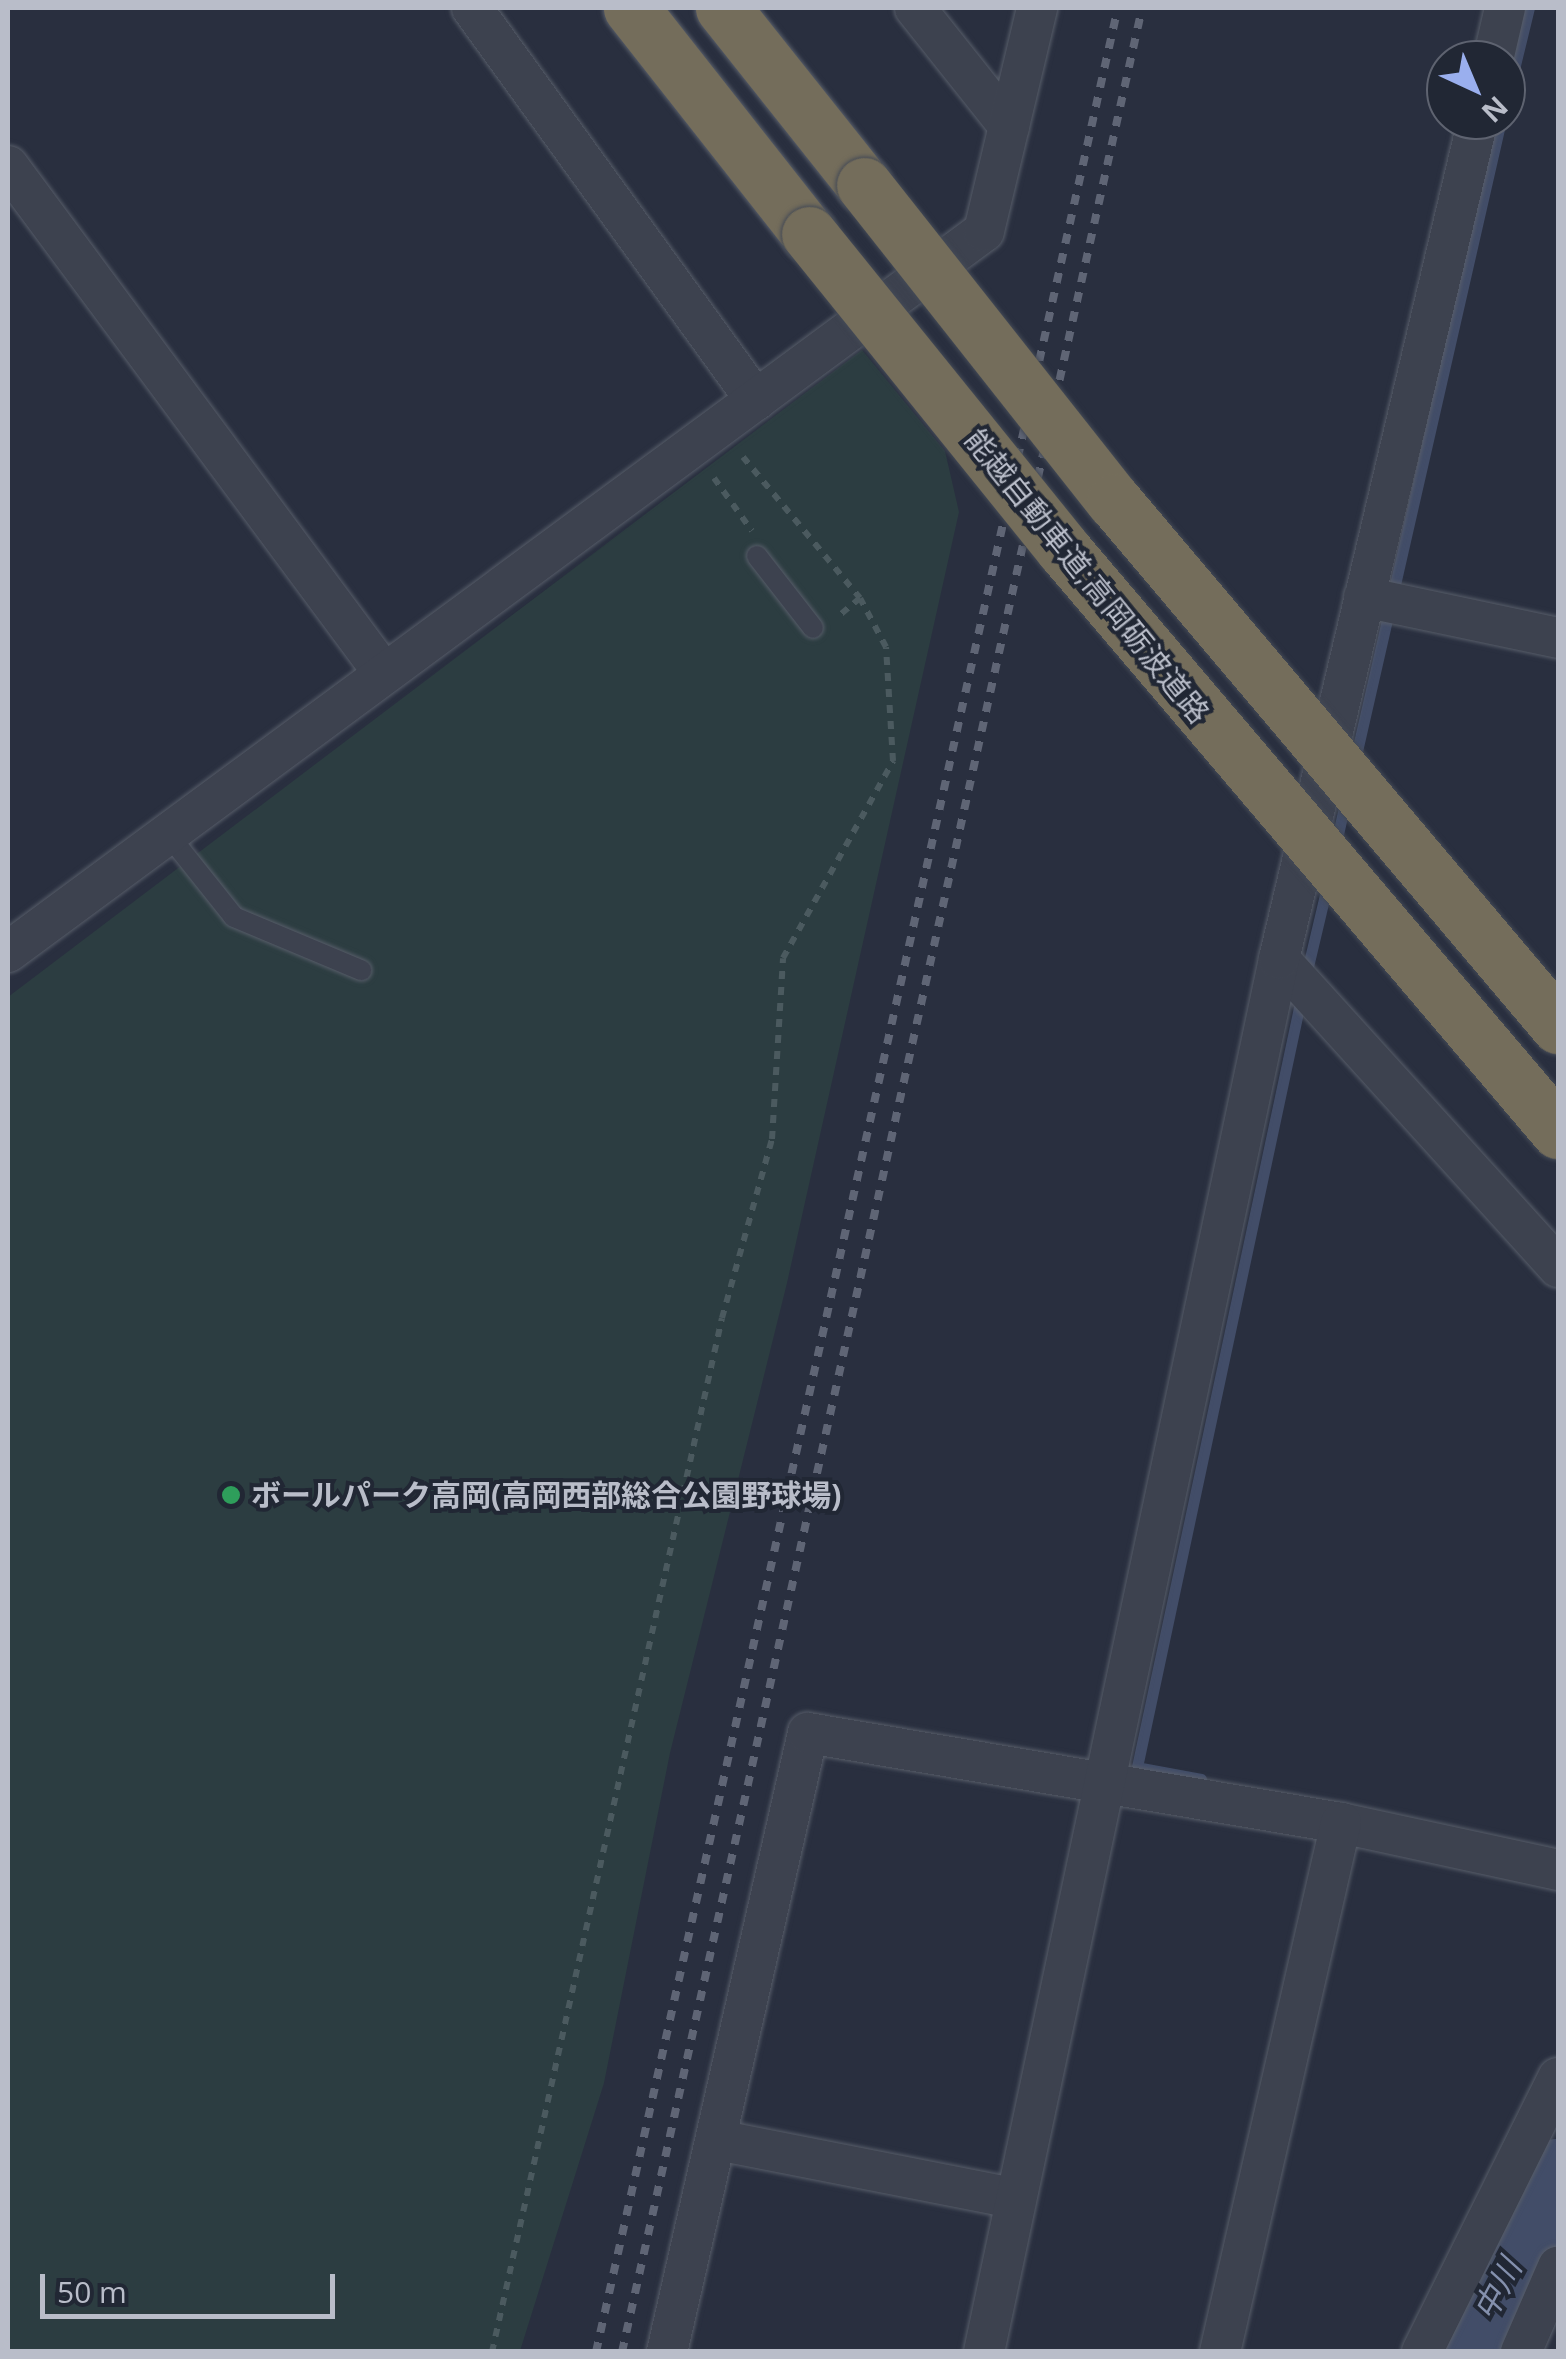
<!DOCTYPE html>
<meta charset="utf-8">
<style>
body{margin:0}
#map{position:relative;width:1566px;height:2359px;overflow:hidden;background:#292f3f;font-family:"Open Sans","Noto Sans JP",sans-serif}
div>[style]{position:absolute}
[style*='--x']{left:calc(var(--x)*1px);top:calc(var(--y)*1px);width:calc(var(--w)*1px);rotate:calc(var(--a)*1deg)}
.green>*{inset:0;background:#2c3d41}
.stream>*{height:11px;margin:-5.5px;padding:0 5.5px;transform-origin:5.5px;border-radius:5.5px;background:#424d68}
.river>*{height:70px;margin:-35px;padding:0 35px;transform-origin:35px;border-radius:35px;background:#424d68}
.path>*{height:6px;margin-top:-3px;transform-origin:0;background:repeating-linear-gradient(90deg,#4b5a5f 0 8px,transparent 0 16px)}
.roads{filter:drop-shadow(0 0 2px #575d69) drop-shadow(0 0 2px #575d69)}
.service>*{height:20px;margin:-10px;padding:0 10px;transform-origin:10px;border-radius:10px;background:#3d424f}
.minor>*{height:40px;margin:-20px;padding:0 20px;transform-origin:20px;border-radius:20px;background:#3d424f}
.motorway>*{height:55px;margin:-27.5px;padding:0 27.5px;transform-origin:27.5px;border-radius:27.5px;background:#746d5b}
.rail>*{height:8px;margin-top:-4px;transform-origin:0;background:repeating-linear-gradient(90deg,#5f6575 0 10px,transparent 0 20px)}
.bridges{filter:drop-shadow(0 0 2px #444a56) drop-shadow(0 0 2px #444a56)}
.motorway-bridge>*{height:55px;margin:-27.5px;padding:0 27.5px;transform-origin:27.5px;border-radius:27.5px;background:#746d5b}
.dots>*{width:28px;height:28px;translate:-50% -50%;box-sizing:border-box;border:5px solid #212734;border-radius:50%}
span{translate:-50% -50%;white-space:nowrap;text-align:center;line-height:1.15;-webkit-text-stroke:8px #212734;paint-order:stroke}
.street-label{font-size:30px;color:#b9bdc9}
.poi-label{font-size:30px;color:#b9bdc9;font-weight:700}
.left{translate:0 -50%;text-align:left}
.water-label{font-size:32px;color:#8490ad;font-style:italic}
.frame{position:absolute;inset:0;border:10px solid #b9bdc9;pointer-events:none}
.north{position:absolute;left:1426px;top:40px;width:100px;height:100px;box-sizing:border-box;background:#212734;border:2px solid #5e6370;border-radius:50%;rotate:136deg;font-size:28px;font-weight:700;line-height:40px;text-align:center;color:#b9bdc9}
.north::after{content:'';display:block;margin:auto;width:35px;height:45px;background:#9aafee;clip-path:polygon(50% 0,100% 100%,50% 72%,0 100%)}
.scale{position:absolute;left:40px;top:2274px;width:295px;height:45px;box-sizing:border-box;border:5px solid #b9bdc9;border-top:0;padding-left:12px;font-size:30px;line-height:35px;white-space:nowrap;color:#b9bdc9;-webkit-text-stroke:8px #212734;paint-order:stroke}
</style>
<div id="map">
<div class="green">
<div style="clip-path:polygon(862px 350px,945px 451px,959px 512px,787px 1283px,670px 1753px,604px 2083px,520px 2351px,8px 2352px,8px 997px)"></div>
</div>
<div class="stream">
<div style="--x:1506;--y:102;--w:97;--a:-76.3"></div>
<div style="--x:1355;--y:760;--w:656;--a:-77.15"></div>
<div style="--x:1336;--y:843;--w:41;--a:-77.3"></div>
<div style="--x:1306;--y:975;--w:91;--a:-76.7"></div>
<div style="--x:1201;--y:1779;--w:65;--a:-169.4"></div>
<div style="--x:1137;--y:1767;--w:786;--a:-77.96"></div>
</div>
<div class="river">
<div style="--x:1463;--y:2352;--w:202;--a:-61.9"></div>
</div>
<div class="path">
<div style="--x:743;--y:457;--w:183;--a:50.3"></div>
<div style="--x:714;--y:478;--w:65;--a:54.4"></div>
<div style="--x:492;--y:2352;--w:1059;--a:-77.46"></div>
<div style="--x:722;--y:1318;--w:186;--a:-74.4"></div>
<div style="--x:772;--y:1139;--w:181;--a:-86.5"></div>
<div style="--x:783;--y:958;--w:226;--a:-60.8"></div>
<div style="--x:893;--y:761;--w:114;--a:-93.5"></div>
<div style="--x:886;--y:647;--w:55;--a:-118"></div>
<div style="--x:860;--y:598;--w:31;--a:140"></div>
</div>
<div class="roads">
<div class="service">
<div style="--x:757;--y:556;--w:91;--a:52.1"></div>
<div style="--x:167;--y:833;--w:107;--a:51.4"></div>
<div style="--x:234;--y:917;--w:138;--a:22.7"></div>
</div>
<div class="minor">
<div style="--x:472;--y:8;--w:484;--a:54.1"></div>
<div style="--x:915;--y:8;--w:151;--a:51.5"></div>
<div style="--x:1493;--y:60;--w:53;--a:-77"></div>
<div style="--x:8;--y:166;--w:630;--a:53.46"></div>
<div style="--x:1364;--y:597;--w:198;--a:11.9"></div>
<div style="--x:8;--y:952;--w:1213;--a:-36.45"></div>
<div style="--x:984;--y:231;--w:229;--a:-76.6"></div>
<div style="--x:1279;--y:959;--w:416;--a:47.8"></div>
<div style="--x:717;--y:2140;--w:303;--a:11.1"></div>
<div style="--x:667;--y:2352;--w:635;--a:-77.17"></div>
<div style="--x:808;--y:1733;--w:541;--a:9.58"></div>
<div style="--x:1341;--y:1823;--w:222;--a:12.2"></div>
<div style="--x:984;--y:2352;--w:1424;--a:-78.04"></div>
<div style="--x:1279;--y:959;--w:862;--a:-76.66"></div>
<div style="--x:1220;--y:2352;--w:543;--a:-77.12"></div>
<div style="--x:1422;--y:2352;--w:306;--a:-63.6"></div>
<div style="--x:1521;--y:2352;--w:93;--a:-66.5"></div>
</div>
<div class="motorway">
<div style="--x:631;--y:8;--w:288;--a:51.8"></div>
<div style="--x:723;--y:8;--w:226;--a:51.5"></div>
</div>
</div>
<div class="rail">
<div style="--x:596;--y:2352;--w:2401;--a:-77.45"></div>
<div style="--x:622;--y:2352;--w:2401;--a:-77.49"></div>
</div>
<div class="bridges">
<div class="motorway-bridge">
<div style="--x:864;--y:185;--w:403;--a:51.7"></div>
<div style="--x:1114;--y:501;--w:688;--a:49.78"></div>
<div style="--x:809;--y:234;--w:406;--a:51.1"></div>
<div style="--x:1064;--y:550;--w:763;--a:49.63"></div>
</div>
</div>
<div class="dots">
<div style="left:231px;top:1495px;background:#2e9e5b"></div>
</div>
<div class="street-label">
<span style="left:1087px;top:576px;rotate:51deg">能越自動車道;高岡砺波道路</span>
</div>
<div class="poi-label">
<span class="left" style="left:251px;top:1495px">ボールパーク高岡(高岡西部総合公園野球場)</span>
</div>
<div class="water-label">
<span style="left:1497px;top:2289px;rotate:-62deg">中川</span>
</div>
<div class="frame"></div>
<div class="north">N</div>
<div class="scale">50 m</div>
</div>
